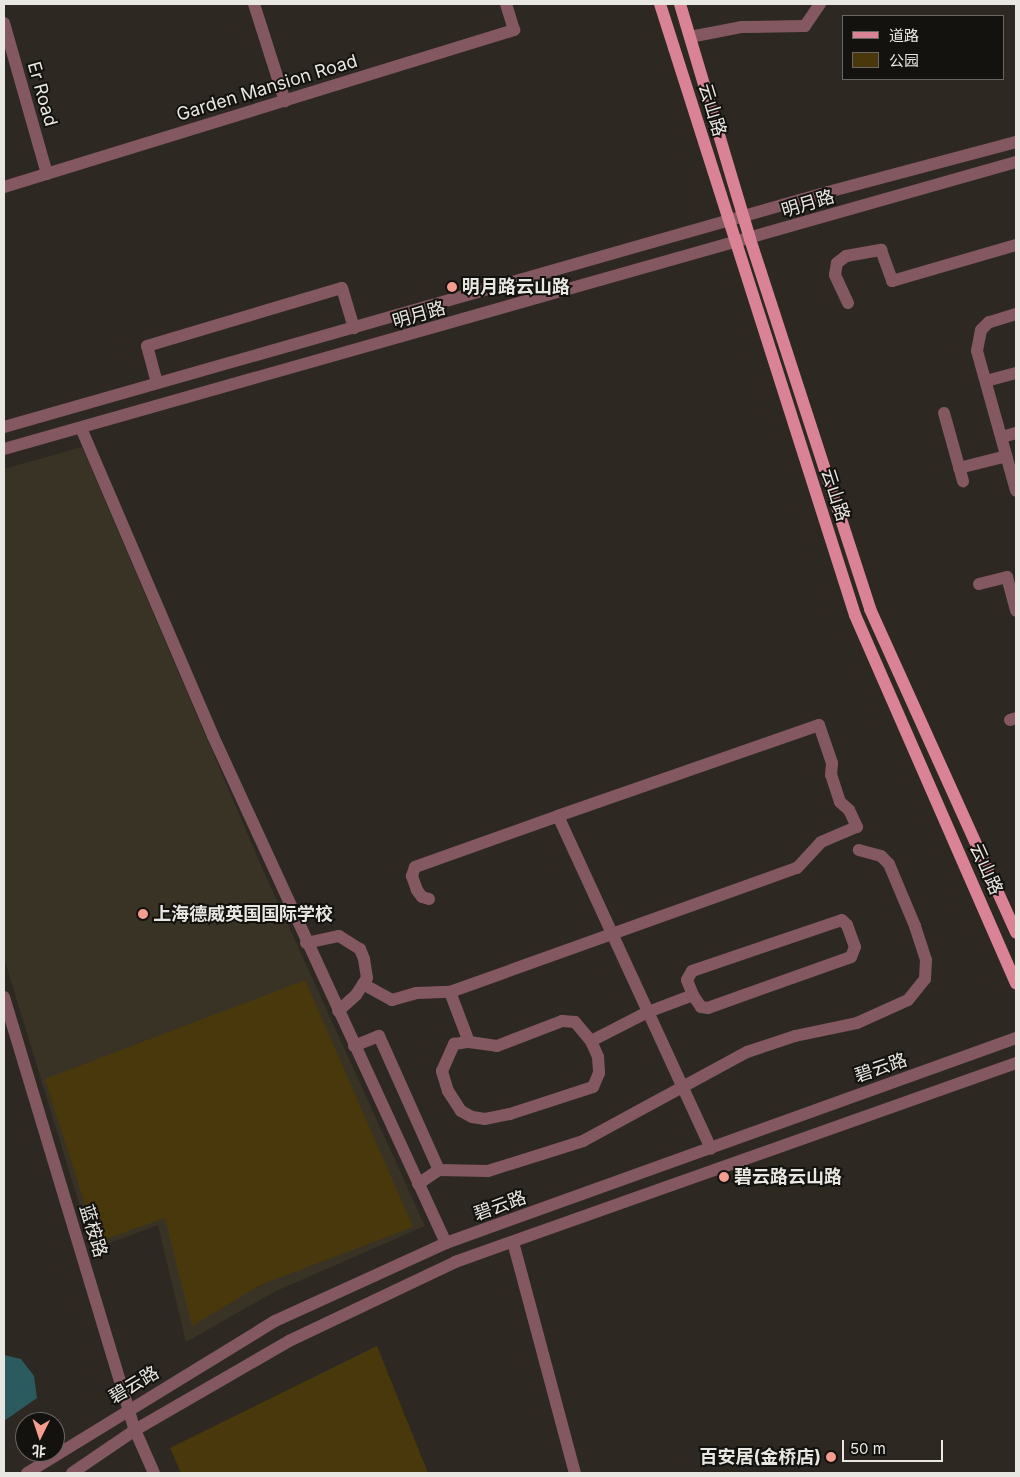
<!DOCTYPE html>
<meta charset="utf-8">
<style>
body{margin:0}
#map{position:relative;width:1020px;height:1477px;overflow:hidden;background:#2d2922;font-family:Inter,"Noto Sans SC",sans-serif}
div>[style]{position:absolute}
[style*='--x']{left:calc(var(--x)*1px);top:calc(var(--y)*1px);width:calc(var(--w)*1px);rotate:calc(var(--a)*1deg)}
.built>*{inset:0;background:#393325}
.green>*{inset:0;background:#48380c}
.water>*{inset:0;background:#2c5b5f}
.minor>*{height:12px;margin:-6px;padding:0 6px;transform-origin:6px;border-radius:6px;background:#835861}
.major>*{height:12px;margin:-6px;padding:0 6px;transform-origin:6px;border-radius:6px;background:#da8397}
.dots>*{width:14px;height:14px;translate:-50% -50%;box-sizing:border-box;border:2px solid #14120f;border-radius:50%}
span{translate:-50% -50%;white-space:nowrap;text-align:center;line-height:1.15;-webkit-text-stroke:4px #14120f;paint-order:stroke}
.street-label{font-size:18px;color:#e9e7e2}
.poi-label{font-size:18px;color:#e9e7e2;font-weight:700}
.left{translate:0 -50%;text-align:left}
.right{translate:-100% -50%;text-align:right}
.frame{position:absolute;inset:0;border:5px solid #e9e7e2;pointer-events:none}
.legend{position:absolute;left:842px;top:15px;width:162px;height:65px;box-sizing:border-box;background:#14120f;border:1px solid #696763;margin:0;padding:6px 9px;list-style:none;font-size:15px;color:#e9e7e2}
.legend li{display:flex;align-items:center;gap:10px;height:25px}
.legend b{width:25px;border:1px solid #696763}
.north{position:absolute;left:15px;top:1412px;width:50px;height:50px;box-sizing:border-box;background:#14120f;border:1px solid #696763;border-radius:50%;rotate:184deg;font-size:14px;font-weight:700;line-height:20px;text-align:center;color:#e9e7e2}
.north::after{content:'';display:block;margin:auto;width:18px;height:22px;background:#f59d8f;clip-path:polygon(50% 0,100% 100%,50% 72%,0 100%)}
.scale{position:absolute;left:842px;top:1440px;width:101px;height:22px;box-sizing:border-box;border:2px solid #e9e7e2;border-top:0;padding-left:6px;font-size:15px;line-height:18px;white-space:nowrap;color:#e9e7e2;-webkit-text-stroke:4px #14120f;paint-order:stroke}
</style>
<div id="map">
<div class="built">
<div style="clip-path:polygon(82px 447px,263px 870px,425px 1226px,276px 1291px,186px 1342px,158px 1225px,93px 1249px,4px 958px,4px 469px)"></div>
</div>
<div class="green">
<div style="clip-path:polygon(305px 980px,413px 1227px,260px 1285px,192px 1326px,165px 1218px,97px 1242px,45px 1079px)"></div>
<div style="clip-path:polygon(377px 1346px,428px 1473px,181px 1473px,170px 1448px)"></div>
</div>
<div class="water">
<div style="clip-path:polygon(4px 1355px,21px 1359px,34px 1376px,37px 1398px,4px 1421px)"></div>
</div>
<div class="minor">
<div style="--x:254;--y:4;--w:102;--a:72.3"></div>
<div style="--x:4;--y:23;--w:157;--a:74.1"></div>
<div style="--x:690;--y:37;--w:53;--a:-10.9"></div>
<div style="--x:742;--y:27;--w:63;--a:-0.9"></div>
<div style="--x:805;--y:26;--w:27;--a:-56"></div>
<div style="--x:4;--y:187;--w:534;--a:-17.11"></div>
<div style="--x:514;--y:30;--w:27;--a:-107"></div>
<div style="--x:848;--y:303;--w:31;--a:-115"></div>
<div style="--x:835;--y:275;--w:12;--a:-81"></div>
<div style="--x:837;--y:263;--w:11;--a:-38"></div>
<div style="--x:846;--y:256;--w:36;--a:-10"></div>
<div style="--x:881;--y:250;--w:33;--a:70"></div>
<div style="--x:892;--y:281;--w:129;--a:-16.2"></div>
<div style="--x:1016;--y:314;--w:28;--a:163"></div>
<div style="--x:989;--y:322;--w:11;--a:135"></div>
<div style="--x:981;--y:330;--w:21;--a:101"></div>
<div style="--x:977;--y:351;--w:145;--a:74.4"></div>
<div style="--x:986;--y:381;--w:31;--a:-15"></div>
<div style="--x:157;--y:383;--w:38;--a:-105"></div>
<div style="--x:147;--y:346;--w:203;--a:-16.6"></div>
<div style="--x:342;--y:288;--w:42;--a:73.3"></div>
<div style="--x:944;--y:413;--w:71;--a:74.4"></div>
<div style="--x:4;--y:427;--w:857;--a:-15.92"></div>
<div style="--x:828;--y:192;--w:195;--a:-14.9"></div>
<div style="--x:81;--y:428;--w:335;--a:66.8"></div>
<div style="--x:213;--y:736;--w:558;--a:65.32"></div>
<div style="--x:1002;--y:437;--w:15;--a:-16"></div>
<div style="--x:4;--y:449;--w:1052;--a:-15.83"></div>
<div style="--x:959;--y:468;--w:49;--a:-14"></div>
<div style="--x:979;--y:584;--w:29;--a:-14"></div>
<div style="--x:1007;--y:577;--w:35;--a:75"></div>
<div style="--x:1010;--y:720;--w:6;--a:-18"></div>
<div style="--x:429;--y:899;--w:7;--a:-164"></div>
<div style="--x:422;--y:897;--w:9;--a:-126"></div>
<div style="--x:417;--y:890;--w:15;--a:-110"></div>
<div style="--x:412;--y:876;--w:9;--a:-72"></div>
<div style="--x:415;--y:867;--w:152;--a:-19.6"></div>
<div style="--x:558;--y:816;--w:366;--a:65.3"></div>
<div style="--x:306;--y:943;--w:34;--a:-12"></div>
<div style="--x:339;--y:936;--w:25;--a:32"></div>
<div style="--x:360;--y:949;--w:11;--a:68"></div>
<div style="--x:364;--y:959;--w:19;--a:81"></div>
<div style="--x:367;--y:978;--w:20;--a:123"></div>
<div style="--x:356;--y:995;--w:24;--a:138"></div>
<div style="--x:363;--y:984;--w:33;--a:29"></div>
<div style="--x:392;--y:1000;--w:25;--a:-16"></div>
<div style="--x:416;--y:993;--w:34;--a:-2"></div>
<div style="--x:450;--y:992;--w:368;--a:-19.7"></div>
<div style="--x:797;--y:868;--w:35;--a:-47"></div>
<div style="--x:821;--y:842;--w:39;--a:-23"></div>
<div style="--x:857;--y:827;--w:19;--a:-115"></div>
<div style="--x:849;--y:810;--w:12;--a:-138"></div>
<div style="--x:840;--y:802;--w:28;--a:-108"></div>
<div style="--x:831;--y:775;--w:12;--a:-85"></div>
<div style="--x:832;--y:763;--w:40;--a:-108.9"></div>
<div style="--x:819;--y:725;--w:276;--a:160.8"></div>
<div style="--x:450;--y:992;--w:53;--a:69.2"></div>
<div style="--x:469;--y:1042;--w:28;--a:8"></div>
<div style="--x:497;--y:1046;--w:70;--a:-21"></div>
<div style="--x:562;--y:1021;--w:13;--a:4"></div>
<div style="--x:575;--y:1022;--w:25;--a:50"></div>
<div style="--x:591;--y:1041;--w:17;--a:66"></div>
<div style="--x:598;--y:1057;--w:16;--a:86"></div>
<div style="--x:599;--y:1073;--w:15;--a:113"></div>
<div style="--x:593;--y:1087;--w:87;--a:162"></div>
<div style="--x:510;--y:1114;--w:25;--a:169"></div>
<div style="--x:485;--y:1119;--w:13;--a:-171"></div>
<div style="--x:472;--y:1117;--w:13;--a:-151"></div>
<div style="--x:461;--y:1111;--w:24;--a:-123"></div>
<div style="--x:448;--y:1091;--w:21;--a:-107"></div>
<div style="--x:442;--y:1071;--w:30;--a:-66"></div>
<div style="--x:454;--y:1044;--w:15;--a:-8"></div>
<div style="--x:4;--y:997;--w:452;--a:73.2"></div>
<div style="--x:135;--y:1430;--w:47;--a:66.2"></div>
<div style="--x:591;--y:1041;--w:64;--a:-27"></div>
<div style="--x:648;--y:1012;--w:48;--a:-20.7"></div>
<div style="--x:693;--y:995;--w:16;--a:-112"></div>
<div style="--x:687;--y:980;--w:10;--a:-61"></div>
<div style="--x:692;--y:971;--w:158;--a:-18.8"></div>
<div style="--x:842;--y:920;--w:7;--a:45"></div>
<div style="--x:847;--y:925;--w:23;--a:70"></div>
<div style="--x:855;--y:947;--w:11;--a:112"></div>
<div style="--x:851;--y:957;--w:152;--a:160.4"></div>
<div style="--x:708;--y:1008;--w:7;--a:-172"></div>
<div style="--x:701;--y:1007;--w:14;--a:-124"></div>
<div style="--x:354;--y:1046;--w:27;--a:-22"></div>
<div style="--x:379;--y:1036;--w:147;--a:65.9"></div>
<div style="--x:439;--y:1170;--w:49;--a:1.2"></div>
<div style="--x:488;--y:1171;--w:100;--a:-17.5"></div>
<div style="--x:583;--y:1141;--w:187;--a:-28.5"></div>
<div style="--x:747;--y:1052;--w:51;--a:-18.4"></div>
<div style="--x:795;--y:1036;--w:63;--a:-11.8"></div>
<div style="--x:857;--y:1023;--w:56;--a:-24.3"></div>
<div style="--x:908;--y:1000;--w:27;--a:-51"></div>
<div style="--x:925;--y:979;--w:19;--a:-87"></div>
<div style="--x:926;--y:960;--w:36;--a:-108"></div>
<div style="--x:915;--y:926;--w:67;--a:-112.8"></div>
<div style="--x:889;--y:864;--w:11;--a:-135"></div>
<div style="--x:881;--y:856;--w:23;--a:-165"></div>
<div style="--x:418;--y:1184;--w:25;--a:-34"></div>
<div style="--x:513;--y:1242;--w:239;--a:75"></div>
<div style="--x:27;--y:1473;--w:291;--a:-31.5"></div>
<div style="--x:275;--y:1321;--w:188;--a:-24.5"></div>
<div style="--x:446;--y:1243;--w:606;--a:-19.78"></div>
<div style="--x:72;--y:1473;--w:76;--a:-34.3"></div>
<div style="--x:135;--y:1430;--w:178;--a:-30"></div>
<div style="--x:289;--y:1341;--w:184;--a:-25.4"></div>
<div style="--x:455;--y:1262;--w:595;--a:-19.53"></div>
</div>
<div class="major">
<div style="--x:660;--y:4;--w:641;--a:72.3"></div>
<div style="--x:855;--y:615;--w:402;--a:66.4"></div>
<div style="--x:680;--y:4;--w:245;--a:73.4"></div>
<div style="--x:750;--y:239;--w:389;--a:72"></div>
<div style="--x:870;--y:609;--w:355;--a:65.7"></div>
</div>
<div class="dots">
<div style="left:452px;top:287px;background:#f59d8f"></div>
<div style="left:143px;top:914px;background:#f59d8f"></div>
<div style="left:724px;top:1177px;background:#f59d8f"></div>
<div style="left:831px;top:1457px;background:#f59d8f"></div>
</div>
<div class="street-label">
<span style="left:267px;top:88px;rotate:-17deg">Garden Mansion Road</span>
<span style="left:42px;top:94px;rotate:74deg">Er Road</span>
<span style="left:712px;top:110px;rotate:73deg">云山路</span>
<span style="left:808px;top:204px;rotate:-17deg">明月路</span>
<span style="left:419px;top:315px;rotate:-16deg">明月路</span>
<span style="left:835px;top:495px;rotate:72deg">云山路</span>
<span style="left:986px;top:869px;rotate:66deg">云山路</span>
<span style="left:881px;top:1068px;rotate:-19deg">碧云路</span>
<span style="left:500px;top:1206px;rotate:-20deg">碧云路</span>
<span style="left:93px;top:1231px;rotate:73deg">蓝桉路</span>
<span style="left:134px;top:1385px;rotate:-31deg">碧云路</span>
</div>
<div class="poi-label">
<span class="left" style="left:462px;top:287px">明月路云山路</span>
<span class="left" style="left:153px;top:914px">上海德威英国国际学校</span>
<span class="left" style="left:734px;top:1177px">碧云路云山路</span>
<span class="right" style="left:821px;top:1457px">百安居(金桥店)</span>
</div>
<div class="frame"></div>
<ul class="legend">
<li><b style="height:6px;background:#da8397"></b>道路</li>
<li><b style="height:14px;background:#48380c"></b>公园</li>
</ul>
<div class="north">北</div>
<div class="scale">50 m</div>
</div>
